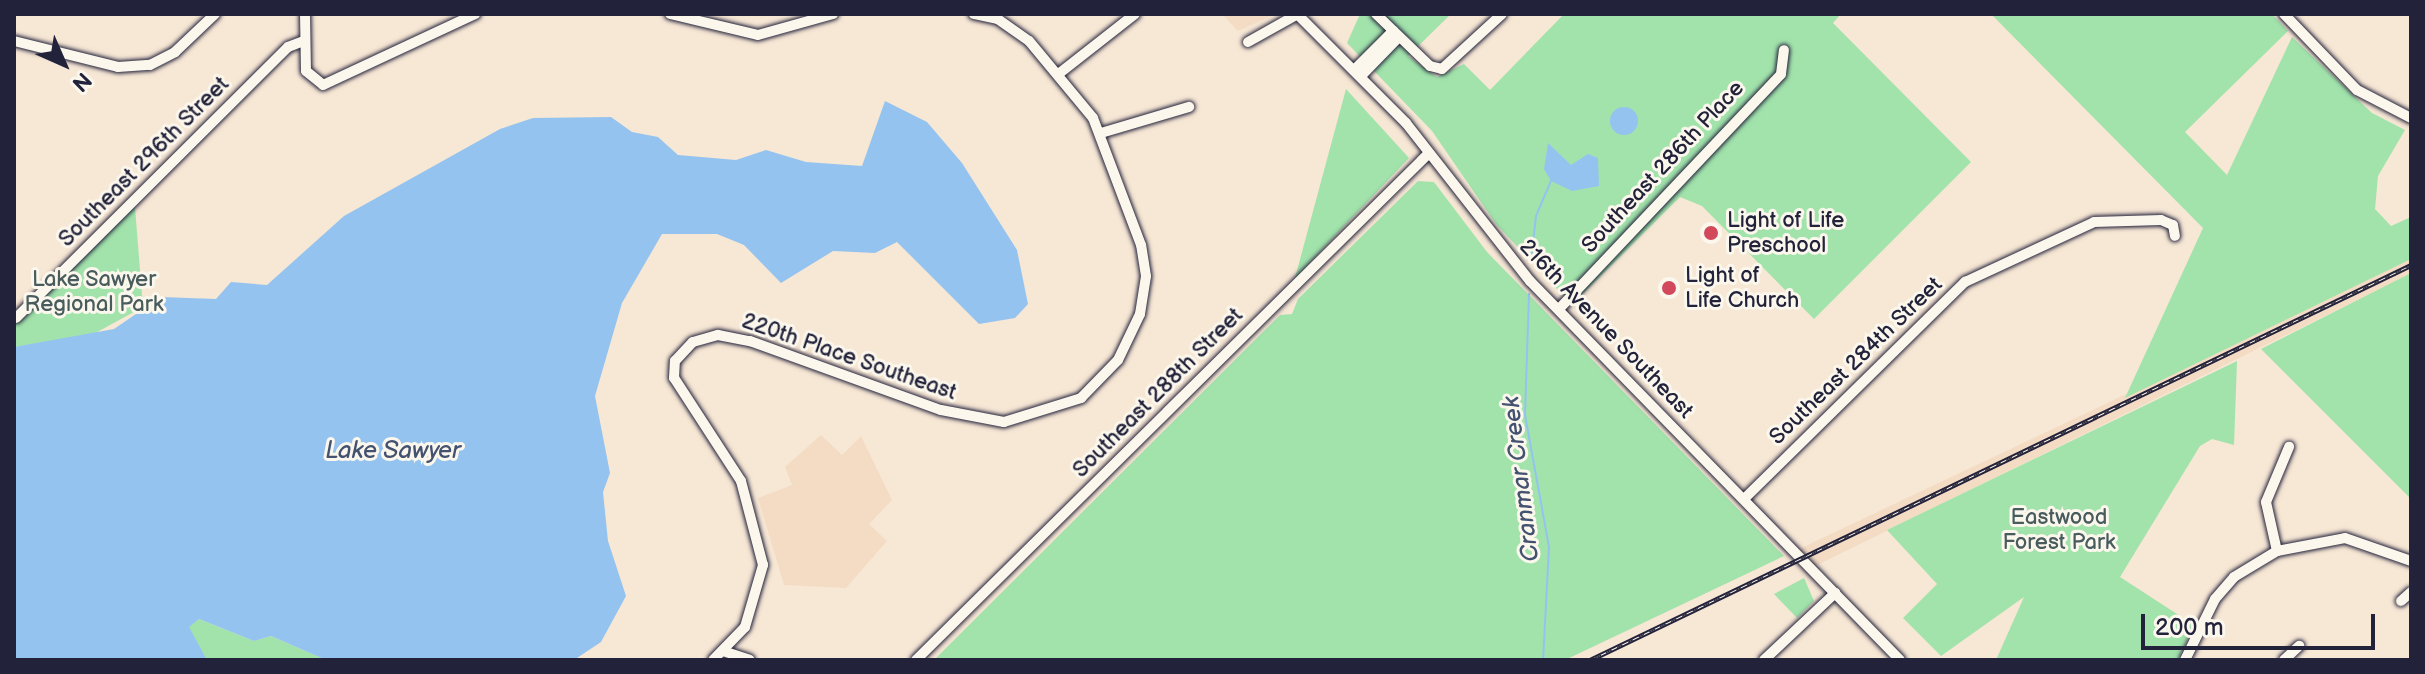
<!DOCTYPE html>
<style>
body{margin:0}
#map{position:relative;width:2425px;height:674px;overflow:hidden;background:#f7e7d5;font-family:"Balsamiq Sans",sans-serif}
div>[style]{position:absolute}
[style*='--x']{left:calc(var(--x)*1px);top:calc(var(--y)*1px);width:calc(var(--w)*1px);rotate:calc(var(--a)*1deg)}
.built>*{inset:0;background:#f4dcc4}
.green>*{inset:0;background:#a2e3ac}
.water>*{inset:0;background:#94c3ef}
.round{border-radius:50%}
.stream>*{height:2px;margin:-1px;padding:0 1px;transform-origin:1px;border-radius:1px;background:#94c3ef}
.roads{filter:drop-shadow(0 0 2px #22223b) drop-shadow(0 0 2px #22223b)}
.minor>*{height:10px;margin:-5px;padding:0 5px;transform-origin:5px;border-radius:5px;background:#fbf7ec}
.rail>*{height:5px;margin-top:-2.5px;transform-origin:0;background:repeating-linear-gradient(90deg,#fbf7ec 0 6px,#22223b 0 12px);box-sizing:border-box;border-block:2px solid #22223b}
.dots>*{width:22px;height:22px;translate:-50% -50%;box-sizing:border-box;border:4px solid #fbf7ec;border-radius:50%}
span{translate:-50% -50%;white-space:nowrap;text-align:center;line-height:1.15;-webkit-text-stroke:6px #fbf7ec;paint-order:stroke}
.street-label{font-size:22px;color:#22223b}
.poi-label{font-size:22px;color:#22223b}
.left{translate:0 -50%;text-align:left}
.park-label{font-size:22px;color:#485c5d}
.water-label{font-size:24px;color:#445271;font-style:italic}
.frame{position:absolute;inset:0;border:16px solid #22223b;pointer-events:none}
.north{position:absolute;left:24px;top:24px;width:80px;height:80px;-webkit-text-stroke:6px #fbf7ec;paint-order:stroke;rotate:135deg;font-size:22px;font-weight:700;line-height:32px;text-align:center;color:#22223b}
.north::after{content:'';display:block;margin:auto;width:28px;height:36px;background:#22223b;clip-path:polygon(50% 0,100% 100%,50% 72%,0 100%)}
.scale{position:absolute;left:2141px;top:614px;width:234px;height:36px;box-sizing:border-box;border:4px solid #22223b;border-top:0;padding-left:10px;font-size:24px;line-height:28px;white-space:nowrap;color:#22223b;-webkit-text-stroke:6px #fbf7ec;paint-order:stroke}
</style>
<div id="map">
<div class="built">
<div style="clip-path:polygon(1222px 14px,1276px 14px,1238px 31px)"></div>
<div style="clip-path:polygon(2411px 259px,2411px 273px,2394px 282px,1811px 568px,1795px 551px)"></div>
<div style="clip-path:polygon(821px 435px,842px 455px,861px 436px,892px 500px,869px 524px,887px 541px,846px 588px,784px 585px,758px 498px,792px 485px,785px 467px)"></div>
</div>
<div class="green">
<div style="clip-path:polygon(1360px 14px,1451px 14px,1408px 56px,1437px 77px,1464px 64px,1490px 90px,1564px 14px,1841px 14px,1833px 23px,1971px 162px,1814px 319px,1702px 206px,1680px 197px,1572px 305px,1496px 224px,1432px 131px,1347px 43px)"></div>
<div style="clip-path:polygon(1991px 14px,2272px 14px,2288px 31px,2185px 132px,2227px 175px,2292px 37px,2372px 113px,2405px 130px,2378px 176px,2375px 209px,2391px 226px,2411px 217px,2411px 259px,2125px 398px,2203px 228px)"></div>
<div style="clip-path:polygon(1346px 89px,1409px 158px,1295px 278px)"></div>
<div style="clip-path:polygon(1418px 181px,1434px 182px,1487px 252px,1784px 556px,1565px 660px,934px 660px,1280px 315px,1292px 314px,1298px 299px)"></div>
<div style="clip-path:polygon(134px 195px,143px 307px,88px 337px,14px 347px,14px 312px)"></div>
<div style="clip-path:polygon(2411px 273px,2411px 499px,2261px 349px)"></div>
<div style="clip-path:polygon(2237px 361px,2234px 445px,2212px 439px,2200px 446px,2120px 577px,2194px 625px,2178px 660px,1996px 660px,2024px 597px,1941px 656px,1903px 618px,1937px 584px,1887px 530px)"></div>
<div style="clip-path:polygon(1804px 578px,1814px 601px,1797px 618px,1774px 594px)"></div>
<div style="clip-path:polygon(199px 619px,254px 641px,271px 636px,326px 660px,207px 660px,188px 627px)"></div>
</div>
<div class="water">
<div style="clip-path:polygon(885px 101px,927px 122px,962px 163px,1017px 250px,1028px 304px,1015px 318px,979px 324px,897px 242px,875px 253px,833px 251px,781px 283px,744px 245px,717px 234px,662px 234px,622px 303px,595px 396px,610px 473px,603px 492px,608px 541px,626px 596px,601px 642px,574px 660px,326px 660px,271px 636px,254px 641px,199px 619px,189px 627px,207px 660px,14px 660px,14px 347px,114px 329px,161px 297px,216px 299px,231px 282px,267px 285px,344px 216px,500px 129px,533px 118px,611px 117px,632px 132px,658px 137px,678px 155px,736px 160px,766px 150px,806px 162px,862px 166px)"></div>
<div class="round" style="left:1610px;top:107px;width:28px;height:28px"></div>
<div style="clip-path:polygon(1548px 143px,1571px 165px,1588px 154px,1598px 158px,1599px 186px,1572px 191px,1551px 181px,1544px 169px)"></div>
</div>
<div class="stream">
<div style="--x:1531;--y:259;--w:43;--a:-83.4"></div>
<div style="--x:1536;--y:216;--w:38;--a:-67"></div>
<div style="--x:1529;--y:294;--w:121;--a:91.9"></div>
<div style="--x:1525;--y:415;--w:134;--a:79.7"></div>
<div style="--x:1549;--y:547;--w:113;--a:93"></div>
</div>
<div class="roads">
<div class="minor">
<div style="--x:305;--y:14;--w:57;--a:89"></div>
<div style="--x:306;--y:71;--w:22;--a:39"></div>
<div style="--x:323;--y:85;--w:168;--a:-25"></div>
<div style="--x:670;--y:14;--w:90;--a:13.4"></div>
<div style="--x:758;--y:35;--w:78;--a:-15.6"></div>
<div style="--x:1297;--y:14;--w:154;--a:45"></div>
<div style="--x:1406;--y:123;--w:201;--a:51.9"></div>
<div style="--x:1530;--y:281;--w:530;--a:45.69"></div>
<div style="--x:1376;--y:14;--w:75;--a:43.9"></div>
<div style="--x:1430;--y:66;--w:12;--a:14"></div>
<div style="--x:1442;--y:69;--w:81;--a:-42.5"></div>
<div style="--x:2284;--y:14;--w:105;--a:46.2"></div>
<div style="--x:2357;--y:90;--w:61;--a:27.4"></div>
<div style="--x:14;--y:41;--w:107;--a:14"></div>
<div style="--x:118;--y:67;--w:32;--a:-4"></div>
<div style="--x:150;--y:65;--w:28;--a:-27"></div>
<div style="--x:175;--y:52;--w:55;--a:-43.5"></div>
<div style="--x:1248;--y:42;--w:57;--a:-29.2"></div>
<div style="--x:1355;--y:69;--w:54;--a:-45"></div>
<div style="--x:1061;--y:72;--w:94;--a:-38.1"></div>
<div style="--x:1362;--y:75;--w:53;--a:-45.8"></div>
<div style="--x:1101;--y:133;--w:92;--a:-16.5"></div>
<div style="--x:1559;--y:309;--w:323;--a:-46.6"></div>
<div style="--x:1781;--y:74;--w:24;--a:-83"></div>
<div style="--x:16;--y:318;--w:384;--a:-44.9"></div>
<div style="--x:288;--y:47;--w:17;--a:-21"></div>
<div style="--x:1744;--y:499;--w:310;--a:-44.5"></div>
<div style="--x:1965;--y:282;--w:142;--a:-24.9"></div>
<div style="--x:2094;--y:222;--w:67;--a:-1.7"></div>
<div style="--x:2161;--y:220;--w:13;--a:23"></div>
<div style="--x:2173;--y:225;--w:11;--a:80"></div>
<div style="--x:2277;--y:551;--w:50;--a:-102.7"></div>
<div style="--x:2266;--y:502;--w:60;--a:-67.3"></div>
<div style="--x:2401;--y:601;--w:13;--a:-42"></div>
<div style="--x:723;--y:651;--w:28;--a:18"></div>
<div style="--x:713;--y:660;--w:46;--a:-45.9"></div>
<div style="--x:745;--y:627;--w:65;--a:-73.8"></div>
<div style="--x:763;--y:565;--w:87;--a:-104.7"></div>
<div style="--x:741;--y:481;--w:123;--a:-123"></div>
<div style="--x:674;--y:378;--w:17;--a:-87"></div>
<div style="--x:675;--y:361;--w:26;--a:-47"></div>
<div style="--x:693;--y:342;--w:26;--a:-16"></div>
<div style="--x:718;--y:335;--w:33;--a:11"></div>
<div style="--x:750;--y:341;--w:203;--a:19.9"></div>
<div style="--x:941;--y:410;--w:64;--a:10.8"></div>
<div style="--x:1004;--y:422;--w:81;--a:-17.3"></div>
<div style="--x:1081;--y:398;--w:53;--a:-45.8"></div>
<div style="--x:1118;--y:360;--w:51;--a:-64.4"></div>
<div style="--x:1140;--y:314;--w:38;--a:-81"></div>
<div style="--x:1146;--y:276;--w:31;--a:-99"></div>
<div style="--x:1141;--y:245;--w:136;--a:-110.7"></div>
<div style="--x:1093;--y:118;--w:100;--a:-129.7"></div>
<div style="--x:1029;--y:41;--w:38;--a:-145"></div>
<div style="--x:998;--y:19;--w:25;--a:-168"></div>
<div style="--x:916;--y:660;--w:720;--a:-44.66"></div>
<div style="--x:1764;--y:660;--w:98;--a:-43.3"></div>
<div style="--x:2185;--y:660;--w:68;--a:-63.8"></div>
<div style="--x:2215;--y:599;--w:29;--a:-49"></div>
<div style="--x:2234;--y:577;--w:50;--a:-31.2"></div>
<div style="--x:2277;--y:551;--w:69;--a:-10.8"></div>
<div style="--x:2345;--y:538;--w:70;--a:19.2"></div>
<div style="--x:2284;--y:660;--w:21;--a:-43"></div>
</div>
</div>
<div class="rail">
<div style="--x:1590;--y:660;--w:911;--a:-25.69"></div>
</div>
<div class="dots">
<div style="left:1711px;top:233px;background:#d1495b"></div>
<div style="left:1669px;top:288px;background:#d1495b"></div>
</div>
<div class="street-label">
<span style="left:144px;top:162px;rotate:-45deg">Southeast 296th Street</span>
<span style="left:1663px;top:167px;rotate:-47deg">Southeast 286th Place</span>
<span style="left:1606px;top:329px;rotate:46deg">216th Avenue Southeast</span>
<span style="left:849px;top:357px;rotate:19deg">220th Place Southeast</span>
<span style="left:1856px;top:361px;rotate:-44deg">Southeast 284th Street</span>
<span style="left:1158px;top:393px;rotate:-45deg">Southeast 288th Street</span>
</div>
<div class="poi-label">
<span class="left" style="left:1727px;top:233px">Light of Life<br>Preschool</span>
<span class="left" style="left:1685px;top:288px">Light of<br>Life Church</span>
</div>
<div class="park-label">
<span style="left:94px;top:292px">Lake Sawyer<br>Regional Park</span>
<span style="left:2059px;top:530px">Eastwood<br>Forest Park</span>
</div>
<div class="water-label">
<span style="left:393px;top:451px">Lake Sawyer</span>
<span style="left:1521px;top:479px;rotate:-97deg">Cranmar Creek</span>
</div>
<div class="frame"></div>
<div class="north">N</div>
<div class="scale">200 m</div>
</div>
